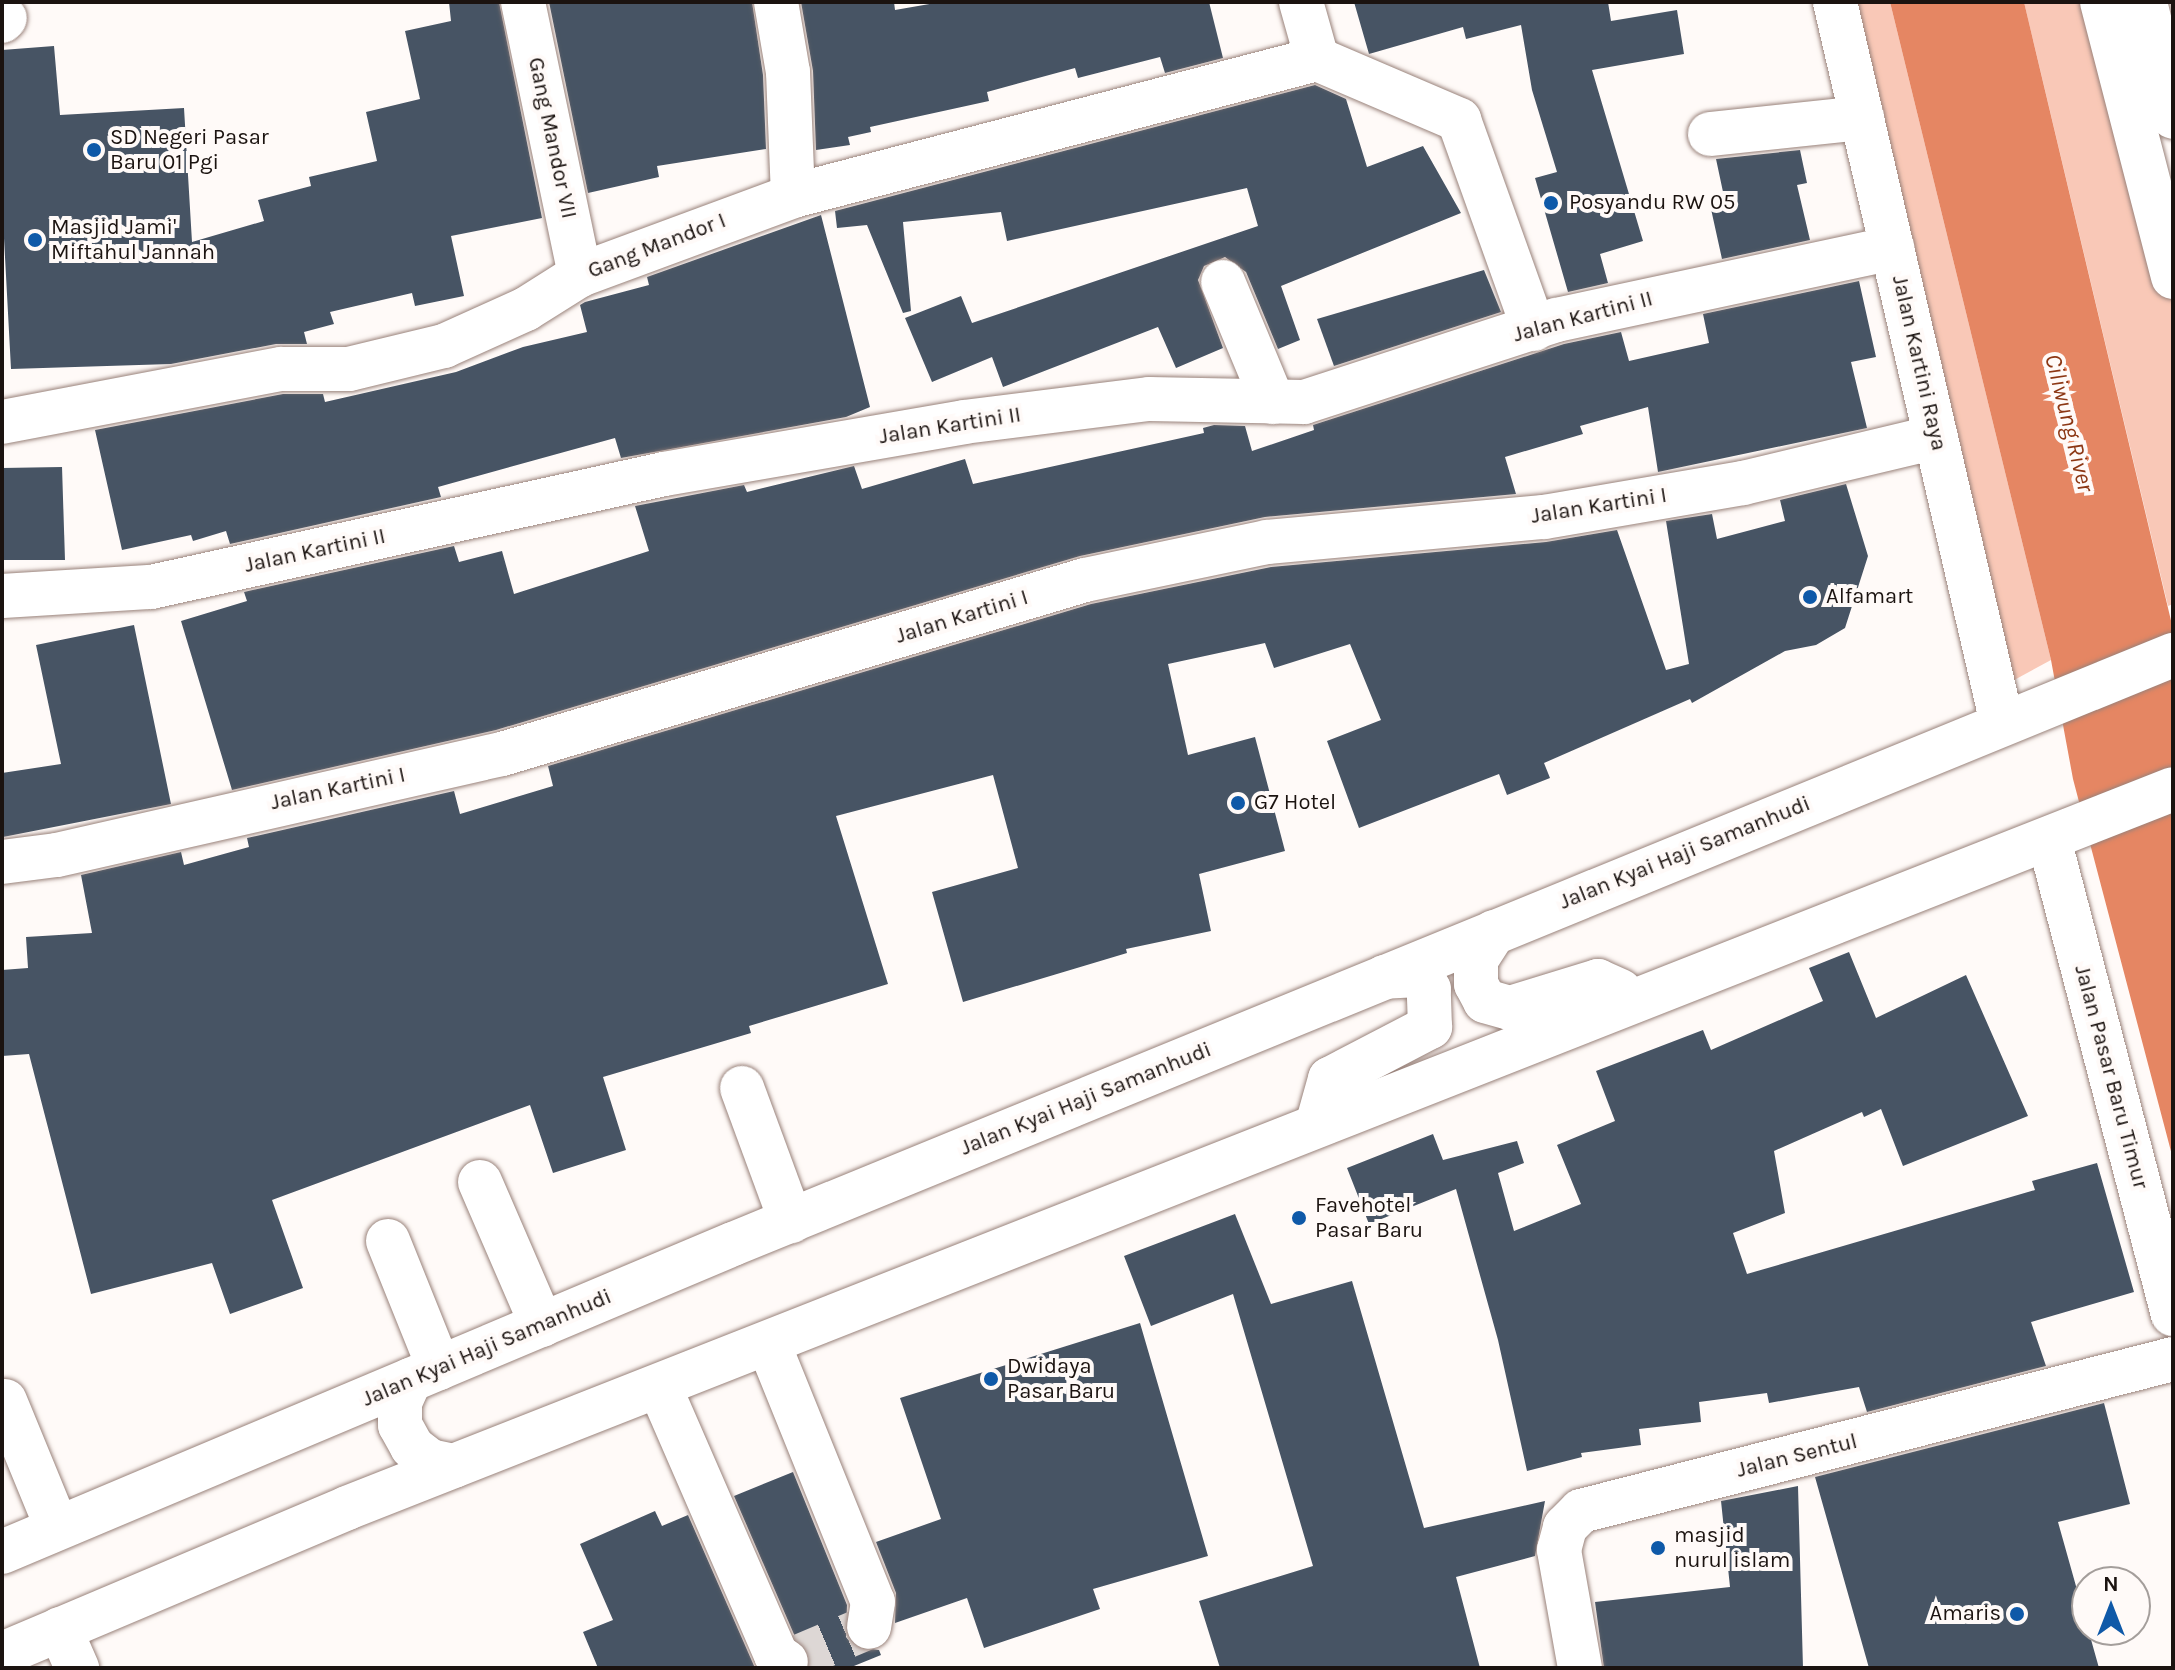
<!DOCTYPE html>
<style>
body{margin:0}
#map{position:relative;width:2175px;height:1670px;overflow:hidden;background:#fffaf8;font-family:Karla,sans-serif}
div>[style]{position:absolute}
[style*='--x']{left:calc(var(--x)*1px);top:calc(var(--y)*1px);width:calc(var(--w)*1px);rotate:calc(var(--a)*1deg)}
.green>*{inset:0;background:#f9c8b7}
.water>*{inset:0;background:#e58663}
.building>*{inset:0;background:#475464}
.minor-tunnel>*{height:44px;margin-top:-22px;transform-origin:0;background:repeating-linear-gradient(90deg,#ddd7d5 0 44px,transparent 0 66px)}
.roads{filter:drop-shadow(0 0 2px #99827a) drop-shadow(0 0 2px #99827a)}
.minor>*{height:44px;margin:-22px;padding:0 22px;transform-origin:22px;border-radius:22px;background:#fff}
.major>*{height:44px;margin:-22px;padding:0 22px;transform-origin:22px;border-radius:22px;background:#fff}
.dots>*{width:22px;height:22px;translate:-50% -50%;box-sizing:border-box;border:4px solid #fffaf8;border-radius:50%}
span{translate:-50% -50%;white-space:nowrap;text-align:center;line-height:1.15;-webkit-text-stroke:8px #fffaf8;paint-order:stroke}
.poi-label{font-size:22px;color:#1b1310}
.left{translate:0 -50%;text-align:left}
.right{translate:-100% -50%;text-align:right}
.street-label{font-size:22px;color:#1b1310}
.water-label{font-size:24px;color:#8c3714;font-style:italic}
.frame{position:absolute;inset:0;border:4px solid #1b1310;pointer-events:none}
.north{position:absolute;left:2071px;top:1566px;width:80px;height:80px;box-sizing:border-box;background:#fffaf8;border:2px solid #a49e9b;border-radius:50%;rotate:0deg;font-size:22px;font-weight:700;line-height:32px;text-align:center;color:#1b1310}
.north::after{content:'';display:block;margin:auto;width:28px;height:36px;background:#0f59a8;clip-path:polygon(50% 0,100% 100%,50% 72%,0 100%)}
</style>
<div id="map">
<div class="green">
<div style="clip-path:polygon(1835px 2px,1890px 2px,2051px 660px,1994px 691px)"></div>
<div style="clip-path:polygon(2024px 2px,2102px 2px,2173px 277px,2173px 604px,2168px 606px)"></div>
</div>
<div class="water">
<div style="clip-path:polygon(1890px 2px,2024px 2px,2173px 629px,2173px 1159px,2073px 779px,2051px 660px)"></div>
</div>
<div class="building">
<div style="clip-path:polygon(449px 2px,499px 2px,542px 218px,451px 236px,464px 296px,415px 306px,412px 293px,330px 312px,334px 324px,304px 332px,307px 344px,276px 344px,171px 364px,11px 369px,2px 201px,2px 50px,54px 46px,60px 115px,184px 108px,192px 242px,264px 221px,258px 200px,311px 186px,309px 177px,377px 161px,366px 112px,420px 99px,405px 31px,451px 21px)"></div>
<div style="clip-path:polygon(549px 2px,752px 2px,763px 75px,766px 149px,657px 166px,659px 177px,588px 193px)"></div>
<div style="clip-path:polygon(801px 2px,894px 2px,895px 10px,941px 2px,1209px 2px,1223px 58px,1165px 73px,1160px 57px,1078px 78px,1075px 68px,987px 92px,989px 101px,870px 127px,871px 132px,848px 137px,850px 145px,816px 150px,813px 71px)"></div>
<div style="clip-path:polygon(1354px 2px,1608px 2px,1611px 21px,1677px 10px,1684px 54px,1592px 70px,1643px 241px,1600px 254px,1608px 283px,1568px 292px,1535px 178px,1557px 172px,1532px 90px,1521px 25px,1466px 39px,1463px 27px,1369px 54px)"></div>
<div style="clip-path:polygon(1315px 85px,1346px 99px,1367px 167px,1423px 146px,1461px 213px,1281px 286px,1300px 340px,1278px 349px,1246px 272px,1225px 257px,1204px 266px,1198px 280px,1223px 348px,1176px 368px,1158px 327px,1003px 387px,992px 357px,932px 382px,905px 318px,961px 296px,972px 323px,1258px 226px,1247px 188px,1007px 241px,1001px 212px,903px 222px,911px 311px,903px 313px,867px 225px,837px 228px,835px 211px)"></div>
<div style="clip-path:polygon(1800px 150px,1807px 183px,1797px 185px,1810px 240px,1722px 259px,1711px 209px,1726px 206px,1716px 159px)"></div>
<div style="clip-path:polygon(821px 215px,870px 407px,846px 417px,621px 458px,615px 438px,438px 487px,441px 497px,230px 544px,226px 531px,193px 541px,191px 535px,122px 550px,95px 430px,283px 394px,323px 394px,325px 402px,456px 372px,523px 347px,587px 332px,580px 305px,585px 302px,649px 285px,647px 277px)"></div>
<div style="clip-path:polygon(1484px 270px,1501px 312px,1334px 366px,1317px 319px)"></div>
<div style="clip-path:polygon(1859px 281px,1876px 357px,1851px 362px,1867px 428px,1658px 472px,1648px 407px,1580px 426px,1583px 434px,1505px 457px,1516px 494px,1265px 517px,1080px 556px,496px 730px,232px 790px,181px 621px,247px 601px,244px 592px,454px 546px,459px 562px,502px 551px,514px 594px,649px 551px,635px 506px,744px 485px,747px 492px,854px 466px,862px 489px,965px 459px,973px 484px,1204px 433px,1203px 428px,1214px 425px,1245px 426px,1252px 451px,1314px 430px,1313px 425px,1564px 344px,1621px 332px,1629px 361px,1709px 343px,1703px 314px)"></div>
<div style="clip-path:polygon(62px 467px,65px 560px,2px 560px,2px 468px)"></div>
<div style="clip-path:polygon(1846px 484px,1868px 556px,1845px 628px,1816px 645px,1785px 651px,1692px 703px,1690px 699px,1544px 763px,1550px 778px,1507px 795px,1499px 774px,1359px 828px,1327px 741px,1381px 720px,1350px 644px,1274px 668px,1265px 643px,1168px 664px,1188px 755px,1255px 737px,1285px 851px,1199px 874px,1211px 931px,1126px 949px,1127px 953px,963px 1002px,932px 892px,1018px 868px,993px 775px,836px 816px,888px 984px,749px 1026px,751px 1033px,603px 1077px,626px 1150px,553px 1173px,530px 1105px,272px 1200px,303px 1288px,230px 1314px,212px 1263px,91px 1294px,29px 1054px,2px 1056px,2px 970px,28px 968px,26px 937px,92px 933px,81px 875px,181px 852px,184px 865px,249px 847px,247px 838px,454px 791px,460px 814px,553px 786px,548px 766px,1091px 604px,1271px 567px,1546px 542px,1617px 530px,1666px 670px,1689px 664px,1666px 521px,1712px 514px,1717px 539px,1785px 521px,1780px 500px)"></div>
<div style="clip-path:polygon(134px 625px,171px 804px,3px 837px,2px 773px,61px 764px,36px 645px)"></div>
<div style="clip-path:polygon(1849px 952px,1876px 1018px,1966px 975px,2028px 1116px,1903px 1166px,1881px 1109px,1864px 1117px,1862px 1112px,1774px 1151px,1785px 1213px,1733px 1233px,1747px 1274px,2035px 1190px,2032px 1181px,2097px 1163px,2134px 1292px,2031px 1322px,2046px 1366px,1867px 1412px,1859px 1387px,1769px 1403px,1767px 1393px,1699px 1402px,1701px 1422px,1639px 1429px,1641px 1445px,1581px 1453px,1582px 1457px,1527px 1471px,1498px 1340px,1456px 1189px,1369px 1224px,1347px 1168px,1433px 1134px,1443px 1160px,1517px 1141px,1524px 1163px,1498px 1173px,1514px 1231px,1581px 1204px,1557px 1145px,1615px 1121px,1596px 1071px,1703px 1030px,1711px 1050px,1823px 1001px,1809px 968px)"></div>
<div style="clip-path:polygon(1235px 1214px,1271px 1304px,1352px 1281px,1424px 1528px,1545px 1501px,1535px 1556px,1456px 1577px,1480px 1668px,1220px 1668px,1199px 1601px,1313px 1566px,1233px 1294px,1151px 1326px,1124px 1256px)"></div>
<div style="clip-path:polygon(1140px 1323px,1208px 1556px,1093px 1589px,1100px 1609px,984px 1648px,967px 1598px,895px 1623px,896px 1593px,876px 1542px,941px 1519px,900px 1398px)"></div>
<div style="clip-path:polygon(2104px 1403px,2130px 1504px,2058px 1522px,2099px 1668px,1869px 1668px,1815px 1477px)"></div>
<div style="clip-path:polygon(793px 1472px,847px 1605px,846px 1637px,854px 1647px,879px 1650px,881px 1655px,849px 1668px,810px 1668px,809px 1652px,796px 1639px,734px 1496px)"></div>
<div style="clip-path:polygon(1798px 1486px,1803px 1668px,1604px 1668px,1595px 1602px,1730px 1587px,1721px 1501px)"></div>
<div style="clip-path:polygon(655px 1511px,662px 1526px,688px 1515px,755px 1668px,598px 1668px,583px 1632px,613px 1620px,580px 1544px)"></div>
</div>
<div class="minor-tunnel">
<div style="--x:786;--y:1662;--w:90;--a:-22.9"></div>
</div>
<div class="roads">
<div class="minor">
<div style="--x:523;--y:2;--w:279;--a:78.2"></div>
<div style="--x:776;--y:2;--w:71;--a:80.3"></div>
<div style="--x:788;--y:72;--w:124;--a:87.7"></div>
<div style="--x:1301;--y:2;--w:59;--a:74.3"></div>
<div style="--x:1835;--y:2;--w:740;--a:76.96"></div>
<div style="--x:2145;--y:2;--w:118;--a:76.3"></div>
<div style="--x:2;--y:21;--w:4;--a:-45"></div>
<div style="--x:1317;--y:59;--w:155;--a:23.2"></div>
<div style="--x:1459;--y:120;--w:222;--a:70.3"></div>
<div style="--x:1710;--y:134;--w:153;--a:-6"></div>
<div style="--x:1223;--y:282;--w:130;--a:67.4"></div>
<div style="--x:2;--y:422;--w:284;--a:-10.8"></div>
<div style="--x:281;--y:369;--w:68;--a:0"></div>
<div style="--x:349;--y:369;--w:98;--a:-13.6"></div>
<div style="--x:444;--y:346;--w:90;--a:-24.3"></div>
<div style="--x:526;--y:309;--w:64;--a:-32.2"></div>
<div style="--x:580;--y:275;--w:227;--a:-20.3"></div>
<div style="--x:793;--y:196;--w:542;--a:-14.65"></div>
<div style="--x:2;--y:596;--w:149;--a:-3.5"></div>
<div style="--x:151;--y:587;--w:525;--a:-12.42"></div>
<div style="--x:664;--y:474;--w:304;--a:-9.8"></div>
<div style="--x:964;--y:422;--w:186;--a:-7.1"></div>
<div style="--x:1149;--y:399;--w:155;--a:1.1"></div>
<div style="--x:1304;--y:402;--w:266;--a:-18"></div>
<div style="--x:1557;--y:320;--w:343;--a:-12.1"></div>
<div style="--x:2049;--y:839;--w:491;--a:75.4"></div>
<div style="--x:2;--y:862;--w:55;--a:-7.3"></div>
<div style="--x:57;--y:855;--w:456;--a:-12.8"></div>
<div style="--x:502;--y:754;--w:608;--a:-16.62"></div>
<div style="--x:1085;--y:580;--w:186;--a:-11.8"></div>
<div style="--x:1267;--y:542;--w:278;--a:-5.2"></div>
<div style="--x:1544;--y:517;--w:202;--a:-9.7"></div>
<div style="--x:1743;--y:483;--w:198;--a:-13.4"></div>
<div style="--x:742;--y:1088;--w:142;--a:69.8"></div>
<div style="--x:480;--y:1182;--w:156;--a:66.6"></div>
<div style="--x:388;--y:1241;--w:137;--a:68.1"></div>
<div style="--x:769;--y:1345;--w:277;--a:68"></div>
<div style="--x:873;--y:1602;--w:25;--a:99"></div>
<div style="--x:660;--y:1388;--w:291;--a:66.5"></div>
<div style="--x:776;--y:1655;--w:12;--a:35"></div>
<div style="--x:5;--y:1401;--w:137;--a:67.7"></div>
<div style="--x:60;--y:1629;--w:43;--a:66.4"></div>
<div style="--x:1580;--y:1668;--w:120;--a:-100.1"></div>
<div style="--x:1559;--y:1550;--w:24;--a:-75"></div>
<div style="--x:1565;--y:1527;--w:23;--a:-45"></div>
<div style="--x:1581;--y:1511;--w:611;--a:-14.4"></div>
</div>
<div class="major">
<div style="--x:2102;--y:2;--w:284;--a:75.5"></div>
<div style="--x:1494;--y:932;--w:33;--a:123"></div>
<div style="--x:1476;--y:960;--w:24;--a:90"></div>
<div style="--x:1476;--y:984;--w:19;--a:62"></div>
<div style="--x:1485;--y:1001;--w:26;--a:16"></div>
<div style="--x:1510;--y:1008;--w:92;--a:-17.1"></div>
<div style="--x:1598;--y:981;--w:24;--a:24"></div>
<div style="--x:1318;--y:1122;--w:45;--a:-74.4"></div>
<div style="--x:1330;--y:1079;--w:113;--a:-27.5"></div>
<div style="--x:1430;--y:1027;--w:38;--a:-92"></div>
<div style="--x:1429;--y:989;--w:18;--a:-128"></div>
<div style="--x:1418;--y:975;--w:33;--a:177"></div>
<div style="--x:410;--y:1380;--w:24;--a:114"></div>
<div style="--x:400;--y:1402;--w:23;--a:90"></div>
<div style="--x:400;--y:1425;--w:25;--a:61"></div>
<div style="--x:412;--y:1447;--w:23;--a:38"></div>
<div style="--x:430;--y:1461;--w:24;--a:12"></div>
<div style="--x:2;--y:1552;--w:793;--a:-22.85"></div>
<div style="--x:733;--y:1244;--w:1556;--a:-22.25"></div>
<div style="--x:2;--y:1654;--w:375;--a:-22.9"></div>
<div style="--x:347;--y:1508;--w:1962;--a:-21.49"></div>
</div>
</div>
<div class="dots">
<div style="left:94px;top:150px;background:#0f59a8"></div>
<div style="left:1551px;top:203px;background:#0f59a8"></div>
<div style="left:35px;top:240px;background:#0f59a8"></div>
<div style="left:1810px;top:597px;background:#0f59a8"></div>
<div style="left:1238px;top:803px;background:#0f59a8"></div>
<div style="left:1299px;top:1218px;background:#0f59a8"></div>
<div style="left:991px;top:1379px;background:#0f59a8"></div>
<div style="left:1658px;top:1548px;background:#0f59a8"></div>
<div style="left:2017px;top:1614px;background:#0f59a8"></div>
</div>
<div class="poi-label">
<span class="left" style="left:110px;top:150px">SD Negeri Pasar<br>Baru 01 Pgi</span>
<span class="left" style="left:1569px;top:203px">Posyandu RW 05</span>
<span class="left" style="left:51px;top:240px">Masjid Jami'<br>Miftahul Jannah</span>
<span class="left" style="left:1826px;top:597px">Alfamart</span>
<span class="left" style="left:1254px;top:803px">G7 Hotel</span>
<span class="left" style="left:1315px;top:1218px">Favehotel<br>Pasar Baru</span>
<span class="left" style="left:1007px;top:1379px">Dwidaya<br>Pasar Baru</span>
<span class="left" style="left:1674px;top:1548px">masjid<br>nurul islam</span>
<span class="right" style="left:2001px;top:1614px">Amaris</span>
</div>
<div class="street-label">
<span style="left:552px;top:138px;rotate:78deg">Gang Mandor VII</span>
<span style="left:657px;top:246px;rotate:-21deg">Gang Mandor I</span>
<span style="left:1583px;top:317px;rotate:-15deg">Jalan Kartini II</span>
<span style="left:1919px;top:363px;rotate:77deg">Jalan Kartini Raya</span>
<span style="left:950px;top:426px;rotate:-9deg">Jalan Kartini II</span>
<span style="left:1599px;top:506px;rotate:-9deg">Jalan Kartini I</span>
<span style="left:315px;top:551px;rotate:-12deg">Jalan Kartini II</span>
<span style="left:962px;top:617px;rotate:-17deg">Jalan Kartini I</span>
<span style="left:338px;top:789px;rotate:-12deg">Jalan Kartini I</span>
<span style="left:1685px;top:853px;rotate:-22deg">Jalan Kyai Haji Samanhudi</span>
<span style="left:2111px;top:1077px;rotate:75deg">Jalan Pasar Baru Timur</span>
<span style="left:1086px;top:1099px;rotate:-22deg">Jalan Kyai Haji Samanhudi</span>
<span style="left:487px;top:1348px;rotate:-23deg">Jalan Kyai Haji Samanhudi</span>
<span style="left:1797px;top:1456px;rotate:-14deg">Jalan Sentul</span>
</div>
<div class="water-label">
<span style="left:2069px;top:423px;rotate:76deg">Ciliwung River</span>
</div>
<div class="frame"></div>
<div class="north">N</div>
</div>
